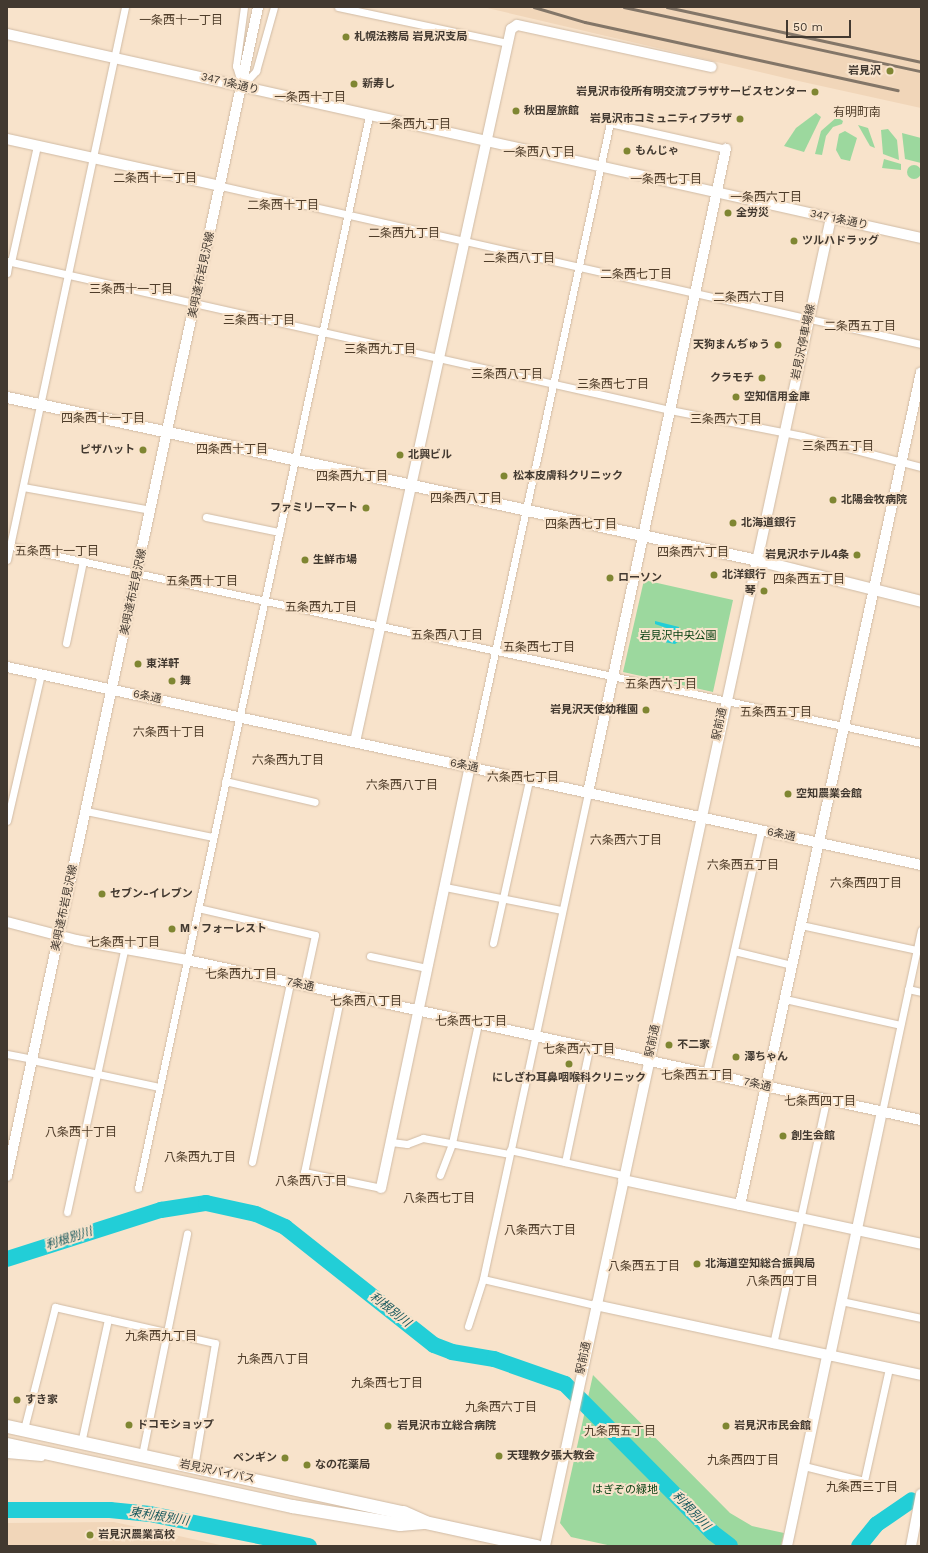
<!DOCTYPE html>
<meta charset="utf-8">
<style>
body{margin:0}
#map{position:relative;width:928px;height:1553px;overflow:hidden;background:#f8e3cb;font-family:"Work Sans","Noto Sans JP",sans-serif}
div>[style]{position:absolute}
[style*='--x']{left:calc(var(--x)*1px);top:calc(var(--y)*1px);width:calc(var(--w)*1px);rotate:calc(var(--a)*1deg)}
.built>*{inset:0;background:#f1d6b9}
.green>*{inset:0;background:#9cd89e}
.round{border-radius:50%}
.water>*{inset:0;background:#22ced7}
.river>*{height:16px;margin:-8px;padding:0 8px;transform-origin:8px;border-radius:8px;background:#22ced7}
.roads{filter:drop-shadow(0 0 1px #d0bba5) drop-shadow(0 0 1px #d0bba5)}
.street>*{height:7px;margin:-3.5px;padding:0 3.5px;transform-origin:3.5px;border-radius:3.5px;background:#fff}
.secondary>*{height:10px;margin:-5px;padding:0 5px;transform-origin:5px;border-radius:5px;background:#fff}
.primary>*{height:11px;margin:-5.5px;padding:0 5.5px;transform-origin:5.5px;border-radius:5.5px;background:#fff}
.highway>*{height:13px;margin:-6.5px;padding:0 6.5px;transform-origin:6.5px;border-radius:6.5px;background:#fff}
.rail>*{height:2.5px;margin:-1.25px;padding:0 1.25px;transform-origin:1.25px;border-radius:1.25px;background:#837668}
.dots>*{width:11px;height:11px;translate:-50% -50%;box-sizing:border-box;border:2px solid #f8e3cb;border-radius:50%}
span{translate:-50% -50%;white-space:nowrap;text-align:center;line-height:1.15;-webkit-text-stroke:4px #f8e3cb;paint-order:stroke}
.poi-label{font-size:11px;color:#423930;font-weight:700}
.left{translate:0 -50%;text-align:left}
.right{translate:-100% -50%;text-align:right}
.street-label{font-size:11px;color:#423930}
.park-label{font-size:11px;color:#023c0d}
.neighbourhood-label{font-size:12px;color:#4e3c29}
.water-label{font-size:12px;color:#19595d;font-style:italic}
.frame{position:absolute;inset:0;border:8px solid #423930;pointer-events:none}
.scale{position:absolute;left:786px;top:20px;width:65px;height:18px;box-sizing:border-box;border:2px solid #423930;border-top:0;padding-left:5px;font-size:12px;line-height:14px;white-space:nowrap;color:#423930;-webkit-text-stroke:3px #f8e3cb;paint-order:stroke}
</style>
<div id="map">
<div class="built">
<div style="clip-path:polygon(483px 7px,921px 7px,921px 108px,785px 78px)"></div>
<div style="clip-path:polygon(114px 1522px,225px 1546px,7px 1546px,7px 1523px)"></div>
</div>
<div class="green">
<div style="clip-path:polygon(816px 113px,821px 117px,804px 152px,784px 146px,796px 128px)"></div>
<div style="clip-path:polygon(837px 117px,843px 121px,842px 124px,833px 127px,826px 136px,822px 155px,815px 154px,821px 131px)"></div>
<div style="clip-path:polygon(858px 125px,868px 128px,875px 148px,870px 146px)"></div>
<div style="clip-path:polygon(888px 129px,897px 140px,899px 160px,883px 154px,881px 130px)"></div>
<div style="clip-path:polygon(845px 131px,857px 138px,850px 161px,841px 159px,836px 150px,839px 134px)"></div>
<div style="clip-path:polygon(902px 133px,921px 138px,921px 163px,905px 159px)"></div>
<div style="clip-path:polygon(884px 159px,901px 164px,901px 170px,882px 168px)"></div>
<div class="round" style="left:907px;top:165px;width:14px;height:14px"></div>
<div style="clip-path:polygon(644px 580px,733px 600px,713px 692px,623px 672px)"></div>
<div style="clip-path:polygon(593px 1375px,730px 1513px,752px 1526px,784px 1533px,781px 1546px,612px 1546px,571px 1537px,560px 1523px)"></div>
</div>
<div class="water">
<div style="clip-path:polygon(655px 621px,679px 627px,679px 641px,675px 644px,659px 641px,660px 637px,675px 641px,678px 632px,655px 624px)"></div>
</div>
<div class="river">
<div style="--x:7;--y:1259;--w:162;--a:-17.7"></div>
<div style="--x:161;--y:1210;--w:46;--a:-8.8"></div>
<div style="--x:206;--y:1203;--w:51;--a:12.4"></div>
<div style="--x:256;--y:1214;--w:32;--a:24"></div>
<div style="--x:285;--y:1227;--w:190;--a:38.4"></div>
<div style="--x:434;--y:1345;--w:19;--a:21"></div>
<div style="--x:452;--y:1352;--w:43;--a:9.5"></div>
<div style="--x:494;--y:1359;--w:75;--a:19.4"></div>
<div style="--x:565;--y:1384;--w:210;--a:45.2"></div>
<div style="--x:713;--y:1533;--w:21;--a:37"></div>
<div style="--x:7;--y:1510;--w:103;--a:0"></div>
<div style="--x:110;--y:1510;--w:40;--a:5.7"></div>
<div style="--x:150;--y:1514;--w:162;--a:11.4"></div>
<div style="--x:859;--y:1546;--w:28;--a:-51"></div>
<div style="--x:877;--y:1524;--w:42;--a:-34.4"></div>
</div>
<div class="roads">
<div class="street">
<div style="--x:338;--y:7;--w:173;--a:12"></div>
<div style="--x:241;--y:82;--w:17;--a:-107"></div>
<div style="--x:236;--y:66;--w:60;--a:-82.3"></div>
<div style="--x:242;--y:86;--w:21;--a:-47"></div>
<div style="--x:256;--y:71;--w:66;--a:-74.3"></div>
<div style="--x:221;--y:186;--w:718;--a:12.72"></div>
<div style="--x:7;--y:261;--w:680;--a:12.67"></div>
<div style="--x:670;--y:410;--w:135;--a:11.1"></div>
<div style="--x:802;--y:436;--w:123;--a:14.6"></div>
<div style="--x:11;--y:262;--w:119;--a:-77.4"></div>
<div style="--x:7;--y:273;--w:12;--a:-81"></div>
<div style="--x:23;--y:487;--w:130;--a:10.2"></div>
<div style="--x:206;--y:517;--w:75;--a:11.6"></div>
<div style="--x:7;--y:545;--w:935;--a:12.22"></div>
<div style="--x:7;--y:560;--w:565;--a:-77.95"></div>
<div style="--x:66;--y:643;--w:84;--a:-78.3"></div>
<div style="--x:470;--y:767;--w:659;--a:-77.74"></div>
<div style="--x:610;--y:123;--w:119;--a:12.6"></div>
<div style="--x:225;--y:781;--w:92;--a:13.1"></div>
<div style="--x:588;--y:793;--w:497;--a:102.2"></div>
<div style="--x:483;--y:1279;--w:115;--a:13.1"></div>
<div style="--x:86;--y:811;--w:130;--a:11.6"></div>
<div style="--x:7;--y:821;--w:151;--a:-77"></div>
<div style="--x:445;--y:887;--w:118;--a:11.2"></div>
<div style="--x:198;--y:908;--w:120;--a:13"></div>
<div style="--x:315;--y:935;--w:52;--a:102.2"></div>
<div style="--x:801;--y:925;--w:119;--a:12.2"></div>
<div style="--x:493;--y:943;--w:166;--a:-77.5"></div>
<div style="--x:734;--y:951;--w:60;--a:13.6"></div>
<div style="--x:370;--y:956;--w:58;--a:11.9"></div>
<div style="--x:908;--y:989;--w:13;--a:13"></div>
<div style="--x:341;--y:994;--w:182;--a:101.7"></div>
<div style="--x:304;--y:1172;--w:79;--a:11.7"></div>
<div style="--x:785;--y:999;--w:118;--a:12.7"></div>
<div style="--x:7;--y:1054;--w:25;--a:11"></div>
<div style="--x:32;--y:1060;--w:130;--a:12"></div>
<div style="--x:706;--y:1073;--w:249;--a:-77.2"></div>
<div style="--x:882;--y:1112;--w:186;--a:-77.9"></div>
<div style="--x:391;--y:1142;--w:16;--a:7"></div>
<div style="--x:407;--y:1144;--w:17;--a:-21"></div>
<div style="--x:423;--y:1138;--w:87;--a:10.5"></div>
<div style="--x:510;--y:1150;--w:116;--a:12.5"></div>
<div style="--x:252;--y:1162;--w:183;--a:-78"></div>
<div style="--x:565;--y:1162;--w:116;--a:-78"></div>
<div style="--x:440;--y:1175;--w:34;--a:-69"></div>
<div style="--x:452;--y:1143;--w:122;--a:-77.7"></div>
<div style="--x:138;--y:1188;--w:1097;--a:-77.84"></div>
<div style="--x:67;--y:1212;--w:267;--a:-77.7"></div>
<div style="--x:841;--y:1301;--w:82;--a:12"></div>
<div style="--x:468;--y:1326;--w:49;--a:-72.3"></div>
<div style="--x:773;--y:1344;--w:250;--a:-77.7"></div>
<div style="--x:24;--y:1429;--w:126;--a:-75.7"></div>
<div style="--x:55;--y:1307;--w:164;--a:12.7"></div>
<div style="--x:215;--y:1343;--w:126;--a:99.6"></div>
<div style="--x:81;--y:1443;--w:127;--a:-77.7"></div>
<div style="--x:7;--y:1454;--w:34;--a:5"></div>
<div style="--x:142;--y:1455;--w:226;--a:-78.5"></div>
<div style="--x:804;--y:1466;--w:62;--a:14"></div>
<div style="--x:864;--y:1481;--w:116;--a:-77.5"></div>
</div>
<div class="secondary">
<div style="--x:7;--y:34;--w:936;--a:12.58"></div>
<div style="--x:7;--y:139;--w:219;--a:12.4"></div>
<div style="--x:7;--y:667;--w:935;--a:12.22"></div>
<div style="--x:355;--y:742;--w:730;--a:-77.66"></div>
<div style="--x:511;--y:29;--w:7;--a:-34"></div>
<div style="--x:517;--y:25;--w:199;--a:12.2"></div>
<div style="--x:588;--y:793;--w:659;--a:-77.91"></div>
<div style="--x:7;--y:922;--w:71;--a:14.6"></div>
<div style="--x:76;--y:940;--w:113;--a:10.2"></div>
<div style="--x:187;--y:960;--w:751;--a:12.3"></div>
<div style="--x:7;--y:1176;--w:1196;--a:-77.88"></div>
<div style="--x:623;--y:1180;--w:305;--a:12.1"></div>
<div style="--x:381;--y:1188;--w:430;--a:-78.1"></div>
<div style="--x:740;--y:1205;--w:852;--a:-77.74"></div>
<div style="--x:595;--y:1305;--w:333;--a:12.1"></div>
<div style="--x:830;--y:1356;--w:249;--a:-78"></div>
<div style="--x:545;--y:1546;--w:1358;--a:-77.85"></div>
<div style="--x:787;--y:1546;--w:194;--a:-78.1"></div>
<div style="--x:911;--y:1546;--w:53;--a:-79.1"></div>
</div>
<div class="primary">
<div style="--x:7;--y:397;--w:768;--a:12.26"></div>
<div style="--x:757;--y:560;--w:169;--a:14"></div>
</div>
<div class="highway">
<div style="--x:7;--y:1426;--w:405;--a:12.3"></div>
<div style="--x:403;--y:1512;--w:24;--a:24"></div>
<div style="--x:425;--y:1522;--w:114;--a:12.2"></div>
<div style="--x:7;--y:1444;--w:292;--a:12.3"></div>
<div style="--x:292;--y:1506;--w:109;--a:9.5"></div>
<div style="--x:400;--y:1524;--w:23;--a:-5"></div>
</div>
</div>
<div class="rail">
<div style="--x:534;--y:7;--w:53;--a:16.4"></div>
<div style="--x:585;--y:22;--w:320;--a:12.3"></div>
<div style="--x:624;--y:7;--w:304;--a:12.2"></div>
<div style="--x:667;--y:7;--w:260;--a:12.2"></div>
</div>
<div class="dots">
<div style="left:346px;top:37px;background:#7f8632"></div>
<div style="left:890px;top:71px;background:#7f8632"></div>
<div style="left:354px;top:84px;background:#7f8632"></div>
<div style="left:815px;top:92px;background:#7f8632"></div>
<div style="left:516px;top:111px;background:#7f8632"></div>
<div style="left:740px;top:119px;background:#7f8632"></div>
<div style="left:627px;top:151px;background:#7f8632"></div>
<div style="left:728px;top:213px;background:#7f8632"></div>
<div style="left:794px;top:241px;background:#7f8632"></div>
<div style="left:778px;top:345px;background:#7f8632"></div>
<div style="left:762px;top:378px;background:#7f8632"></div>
<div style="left:736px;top:397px;background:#7f8632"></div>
<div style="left:143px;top:450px;background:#7f8632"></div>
<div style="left:400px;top:455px;background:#7f8632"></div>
<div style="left:504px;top:476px;background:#7f8632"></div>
<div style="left:833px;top:500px;background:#7f8632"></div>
<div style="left:366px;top:508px;background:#7f8632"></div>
<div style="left:733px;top:523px;background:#7f8632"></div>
<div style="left:857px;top:555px;background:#7f8632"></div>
<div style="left:305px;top:560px;background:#7f8632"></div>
<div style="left:714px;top:575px;background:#7f8632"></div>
<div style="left:610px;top:578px;background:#7f8632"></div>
<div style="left:764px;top:591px;background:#7f8632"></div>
<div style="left:138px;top:664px;background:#7f8632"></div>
<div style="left:172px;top:681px;background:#7f8632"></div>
<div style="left:646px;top:710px;background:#7f8632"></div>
<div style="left:788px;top:794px;background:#7f8632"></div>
<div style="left:102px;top:894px;background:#7f8632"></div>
<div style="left:172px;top:929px;background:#7f8632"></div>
<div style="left:669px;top:1045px;background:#7f8632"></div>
<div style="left:736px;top:1057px;background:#7f8632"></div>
<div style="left:569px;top:1064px;background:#7f8632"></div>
<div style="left:783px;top:1136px;background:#7f8632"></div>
<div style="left:697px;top:1264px;background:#7f8632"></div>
<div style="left:17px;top:1400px;background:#7f8632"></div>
<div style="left:129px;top:1425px;background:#7f8632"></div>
<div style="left:388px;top:1426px;background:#7f8632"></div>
<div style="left:726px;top:1426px;background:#7f8632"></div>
<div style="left:499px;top:1456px;background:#7f8632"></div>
<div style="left:285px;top:1458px;background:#7f8632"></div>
<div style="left:307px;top:1465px;background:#7f8632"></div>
<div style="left:90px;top:1535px;background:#7f8632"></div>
</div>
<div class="poi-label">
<span class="left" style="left:354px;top:37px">札幌法務局 岩見沢支局</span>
<span class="right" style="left:881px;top:71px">岩見沢</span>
<span class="left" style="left:362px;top:84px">新寿し</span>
<span class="right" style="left:807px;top:92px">岩見沢市役所有明交流プラザサービスセンター</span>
<span class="left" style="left:524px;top:111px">秋田屋旅館</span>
<span class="right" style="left:732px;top:119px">岩見沢市コミュニティプラザ</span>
<span class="left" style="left:635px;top:151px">もんじゃ</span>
<span class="left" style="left:736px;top:213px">全労災</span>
<span class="left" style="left:802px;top:241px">ツルハドラッグ</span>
<span class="right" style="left:770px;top:345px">天狗まんぢゅう</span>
<span class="right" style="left:754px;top:378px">クラモチ</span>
<span class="left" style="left:744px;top:397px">空知信用金庫</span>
<span class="right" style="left:135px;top:450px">ピザハット</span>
<span class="left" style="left:408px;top:455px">北興ビル</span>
<span class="left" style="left:513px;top:476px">松本皮膚科クリニック</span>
<span class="left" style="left:841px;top:500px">北陽会牧病院</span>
<span class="right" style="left:358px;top:508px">ファミリーマート</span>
<span class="left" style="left:741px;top:523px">北海道銀行</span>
<span class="right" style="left:849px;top:555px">岩見沢ホテル4条</span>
<span class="left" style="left:313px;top:560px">生鮮市場</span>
<span class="left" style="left:722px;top:575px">北洋銀行</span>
<span class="left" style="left:618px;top:578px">ローソン</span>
<span class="right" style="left:756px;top:591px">琴</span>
<span class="left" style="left:146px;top:664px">東洋軒</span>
<span class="left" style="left:180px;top:681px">舞</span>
<span class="right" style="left:638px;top:710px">岩見沢天使幼稚園</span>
<span class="left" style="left:796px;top:794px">空知農業会館</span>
<span class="left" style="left:110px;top:894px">セブン-イレブン</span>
<span class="left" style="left:180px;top:929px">M・フォーレスト</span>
<span class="left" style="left:677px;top:1045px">不二家</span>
<span class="left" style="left:744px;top:1057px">澤ちゃん</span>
<span style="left:569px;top:1078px">にしざわ耳鼻咽喉科クリニック</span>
<span class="left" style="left:791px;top:1136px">創生会館</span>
<span class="left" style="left:705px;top:1264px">北海道空知総合振興局</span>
<span class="left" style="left:25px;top:1400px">すき家</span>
<span class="left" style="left:137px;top:1425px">ドコモショップ</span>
<span class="left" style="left:397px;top:1426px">岩見沢市立総合病院</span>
<span class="left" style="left:734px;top:1426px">岩見沢市民会館</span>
<span class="left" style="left:507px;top:1456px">天理教夕張大教会</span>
<span class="right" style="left:277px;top:1458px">ペンギン</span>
<span class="left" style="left:315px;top:1465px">なの花薬局</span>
<span class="left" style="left:98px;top:1535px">岩見沢農業高校</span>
</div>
<div class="street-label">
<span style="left:230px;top:84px;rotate:14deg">347 1条通り</span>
<span style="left:839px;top:220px;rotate:12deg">347 1条通り</span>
<span style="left:202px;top:275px;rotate:-78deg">美唄達布岩見沢線</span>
<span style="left:804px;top:342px;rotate:-78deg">岩見沢停車場線</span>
<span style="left:134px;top:592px;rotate:-78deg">美唄達布岩見沢線</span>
<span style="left:147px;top:697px;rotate:12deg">6条通</span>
<span style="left:720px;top:724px;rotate:-78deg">駅前通</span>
<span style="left:464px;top:766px;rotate:12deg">6条通</span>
<span style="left:781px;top:835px;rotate:12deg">6条通</span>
<span style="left:65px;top:908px;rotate:-78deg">美唄達布岩見沢線</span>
<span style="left:300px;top:985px;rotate:13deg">7条通</span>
<span style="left:653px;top:1041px;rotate:-78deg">駅前通</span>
<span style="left:757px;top:1085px;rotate:13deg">7条通</span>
<span style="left:584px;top:1358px;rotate:-78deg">駅前通</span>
<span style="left:217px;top:1472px;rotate:12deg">岩見沢バイパス</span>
</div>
<div class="park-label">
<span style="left:678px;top:636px">岩見沢中央公園</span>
<span style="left:625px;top:1490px">はぎぞの緑地</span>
</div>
<div class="neighbourhood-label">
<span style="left:181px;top:21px">一条西十一丁目</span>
<span style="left:310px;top:98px">一条西十丁目</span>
<span style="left:857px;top:113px">有明町南</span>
<span style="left:415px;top:125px">一条西九丁目</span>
<span style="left:539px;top:153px">一条西八丁目</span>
<span style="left:155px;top:179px">二条西十一丁目</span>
<span style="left:666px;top:180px">一条西七丁目</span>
<span style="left:766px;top:198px">一条西六丁目</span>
<span style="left:283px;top:206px">二条西十丁目</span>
<span style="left:404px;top:234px">二条西九丁目</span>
<span style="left:519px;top:259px">二条西八丁目</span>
<span style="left:636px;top:275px">二条西七丁目</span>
<span style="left:131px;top:290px">三条西十一丁目</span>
<span style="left:749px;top:298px">二条西六丁目</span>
<span style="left:259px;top:321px">三条西十丁目</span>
<span style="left:860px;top:327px">二条西五丁目</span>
<span style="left:380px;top:350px">三条西九丁目</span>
<span style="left:507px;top:375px">三条西八丁目</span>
<span style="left:613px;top:385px">三条西七丁目</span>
<span style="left:103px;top:419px">四条西十一丁目</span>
<span style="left:726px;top:420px">三条西六丁目</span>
<span style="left:838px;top:447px">三条西五丁目</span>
<span style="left:232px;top:450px">四条西十丁目</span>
<span style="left:352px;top:477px">四条西九丁目</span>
<span style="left:466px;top:499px">四条西八丁目</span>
<span style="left:581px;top:525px">四条西七丁目</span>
<span style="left:57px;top:552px">五条西十一丁目</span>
<span style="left:693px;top:553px">四条西六丁目</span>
<span style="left:809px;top:580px">四条西五丁目</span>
<span style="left:202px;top:582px">五条西十丁目</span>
<span style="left:321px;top:608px">五条西九丁目</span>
<span style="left:447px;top:636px">五条西八丁目</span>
<span style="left:539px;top:648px">五条西七丁目</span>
<span style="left:661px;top:685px">五条西六丁目</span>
<span style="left:776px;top:713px">五条西五丁目</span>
<span style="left:169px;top:733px">六条西十丁目</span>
<span style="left:288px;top:761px">六条西九丁目</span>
<span style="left:523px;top:778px">六条西七丁目</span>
<span style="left:402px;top:786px">六条西八丁目</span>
<span style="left:626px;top:841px">六条西六丁目</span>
<span style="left:743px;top:866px">六条西五丁目</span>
<span style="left:866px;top:884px">六条西四丁目</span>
<span style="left:124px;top:943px">七条西十丁目</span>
<span style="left:241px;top:975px">七条西九丁目</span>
<span style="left:366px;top:1002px">七条西八丁目</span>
<span style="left:471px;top:1022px">七条西七丁目</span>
<span style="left:579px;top:1050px">七条西六丁目</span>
<span style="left:697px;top:1076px">七条西五丁目</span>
<span style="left:820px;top:1102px">七条西四丁目</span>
<span style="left:81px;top:1133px">八条西十丁目</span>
<span style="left:200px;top:1158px">八条西九丁目</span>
<span style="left:311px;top:1182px">八条西八丁目</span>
<span style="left:439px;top:1199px">八条西七丁目</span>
<span style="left:540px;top:1231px">八条西六丁目</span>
<span style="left:644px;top:1267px">八条西五丁目</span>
<span style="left:782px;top:1282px">八条西四丁目</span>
<span style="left:161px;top:1337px">九条西九丁目</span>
<span style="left:273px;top:1360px">九条西八丁目</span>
<span style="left:387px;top:1384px">九条西七丁目</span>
<span style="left:501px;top:1408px">九条西六丁目</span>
<span style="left:620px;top:1432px">九条西五丁目</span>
<span style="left:743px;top:1461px">九条西四丁目</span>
<span style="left:862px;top:1488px">九条西三丁目</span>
</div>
<div class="water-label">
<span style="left:69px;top:1239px;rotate:-18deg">利根別川</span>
<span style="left:390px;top:1310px;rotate:38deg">利根別川</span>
<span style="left:691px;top:1511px;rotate:46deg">利根別川</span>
<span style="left:159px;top:1517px;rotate:9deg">東利根別川</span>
</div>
<div class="frame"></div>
<div class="scale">50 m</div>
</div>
